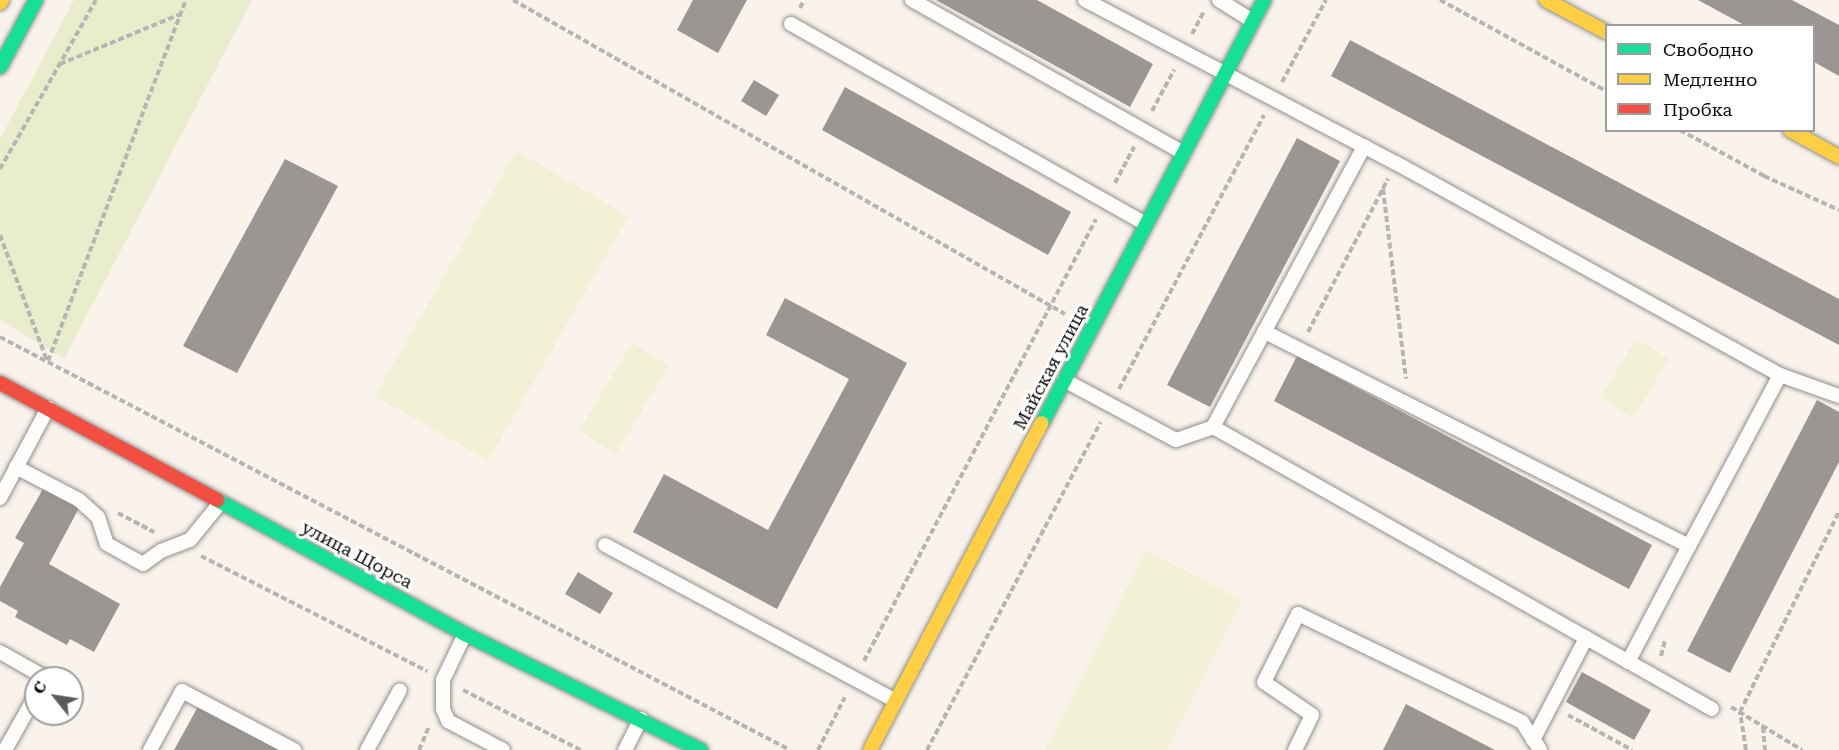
<!DOCTYPE html>
<meta charset="utf-8">
<style>
body{margin:0}
#map{position:relative;width:1839px;height:750px;overflow:hidden;background:#f9f3ec;font-family:"Roboto Serif",serif}
div>[style]{position:absolute}
[style*='--x']{left:calc(var(--x)*1px);top:calc(var(--y)*1px);width:calc(var(--w)*1px);rotate:calc(var(--a)*1deg)}
.green>*{inset:0;background:#eaedcc}
.pitch>*{inset:0;background:#f2f1d5}
.building>*{inset:0;background:#9b9693}
.path>*{height:4px;margin-top:-2px;transform-origin:0;background:repeating-linear-gradient(90deg,#b6b5b4 0 6px,transparent 0 9px)}
.roads{filter:drop-shadow(0 0 2px #918e8b) drop-shadow(0 0 2px #918e8b)}
.lane>*{height:14px;margin:-7px;padding:0 7px;transform-origin:7px;border-radius:7px;background:#fefdfc}
.fast>*{height:14px;margin:-7px;padding:0 7px;transform-origin:7px;border-radius:7px;background:#16e098}
.slow>*{height:14px;margin:-7px;padding:0 7px;transform-origin:7px;border-radius:7px;background:#ffcf43}
.jam>*{height:14px;margin:-7px;padding:0 7px;transform-origin:7px;border-radius:7px;background:#f24e42}
span{translate:-50% -50%;white-space:nowrap;text-align:center;line-height:1.15;-webkit-text-stroke:6px #fff;paint-order:stroke}
.street-label{font-size:18px;color:#090909}
.legend{position:absolute;left:1605px;top:24px;width:210px;height:108px;box-sizing:border-box;background:#fff;border:2px solid #9d9d9d;margin:0;padding:8px 10px;list-style:none;font-size:18px;color:#090909}
.legend li{display:flex;align-items:center;gap:12px;height:30px}
.legend b{width:30px;border:2px solid #9d9d9d}
.north{position:absolute;left:24px;top:666px;width:60px;height:60px;box-sizing:border-box;background:#fff;border:2px solid #9d9d9d;border-radius:50%;rotate:300deg;font-size:16px;font-weight:700;line-height:24px;text-align:center;color:#090909}
.north::after{content:'';display:block;margin:auto;width:21px;height:27px;background:#5d5b58;clip-path:polygon(50% 0,100% 100%,50% 72%,0 100%)}
</style>
<div id="map">
<div class="green">
<div style="clip-path:polygon(74px 0,252px 0,64px 359px,0 320px,0 139px)"></div>
</div>
<div class="pitch">
<div style="clip-path:polygon(516px 151px,629px 216px,488px 461px,375px 396px)"></div>
<div style="clip-path:polygon(1636px 339px,1669px 359px,1633px 418px,1600px 398px)"></div>
<div style="clip-path:polygon(632px 343px,669px 365px,616px 454px,579px 431px)"></div>
<div style="clip-path:polygon(1145px 551px,1242px 600px,1167px 750px,1045px 750px)"></div>
</div>
<div class="building">
<div style="clip-path:polygon(693px 0,747px 0,718px 53px,677px 30px)"></div>
<div style="clip-path:polygon(936px 0,1037px 0,1153px 64px,1130px 107px)"></div>
<div style="clip-path:polygon(1698px 0,1792px 0,1839px 25px,1839px 76px,1814px 62px,1814px 26px,1746px 26px)"></div>
<div style="clip-path:polygon(1350px 40px,1839px 299px,1839px 345px,1331px 76px)"></div>
<div style="clip-path:polygon(754px 80px,779px 95px,766px 116px,741px 101px)"></div>
<div style="clip-path:polygon(845px 87px,1071px 212px,1048px 255px,822px 130px)"></div>
<div style="clip-path:polygon(1297px 138px,1340px 161px,1210px 407px,1167px 385px)"></div>
<div style="clip-path:polygon(285px 159px,338px 186px,237px 373px,183px 346px)"></div>
<div style="clip-path:polygon(785px 298px,907px 363px,777px 609px,633px 532px,664px 474px,768px 530px,849px 379px,766px 335px)"></div>
<div style="clip-path:polygon(1297px 356px,1652px 545px,1629px 589px,1274px 401px)"></div>
<div style="clip-path:polygon(1817px 400px,1839px 412px,1839px 462px,1730px 673px,1687px 651px)"></div>
<div style="clip-path:polygon(43px 489px,79px 508px,49px 564px,120px 604px,94px 652px,70px 639px,67px 645px,15px 617px,18px 611px,0 601px,0 587px,24px 543px,15px 538px)"></div>
<div style="clip-path:polygon(578px 572px,613px 593px,600px 614px,565px 594px)"></div>
<div style="clip-path:polygon(1582px 672px,1651px 710px,1634px 740px,1566px 702px)"></div>
<div style="clip-path:polygon(200px 703px,284px 750px,174px 750px)"></div>
<div style="clip-path:polygon(1406px 704px,1495px 750px,1383px 750px)"></div>
</div>
<div class="path">
<div style="--x:513;--y:0;--w:635;--a:29.63"></div>
<div style="--x:1440;--y:0;--w:189;--a:28.7"></div>
<div style="--x:800;--y:8;--w:9;--a:-63"></div>
<div style="--x:1192;--y:34;--w:26;--a:-62"></div>
<div style="--x:60;--y:64;--w:131;--a:-22.5"></div>
<div style="--x:1282;--y:82;--w:93;--a:-61.8"></div>
<div style="--x:1152;--y:111;--w:47;--a:-61.8"></div>
<div style="--x:1680;--y:130;--w:96;--a:28.7"></div>
<div style="--x:1764;--y:176;--w:82;--a:24.4"></div>
<div style="--x:0;--y:169;--w:194;--a:-60.4"></div>
<div style="--x:1115;--y:183;--w:41;--a:-62.2"></div>
<div style="--x:1383;--y:189;--w:191;--a:83.1"></div>
<div style="--x:0;--y:235;--w:134;--a:69.5"></div>
<div style="--x:1308;--y:332;--w:173;--a:-62.4"></div>
<div style="--x:0;--y:337;--w:891;--a:27.6"></div>
<div style="--x:48;--y:361;--w:386;--a:-69.1"></div>
<div style="--x:1119;--y:389;--w:310;--a:-62.1"></div>
<div style="--x:118;--y:513;--w:41;--a:27.8"></div>
<div style="--x:201;--y:556;--w:254;--a:27"></div>
<div style="--x:1661;--y:656;--w:16;--a:-76"></div>
<div style="--x:864;--y:661;--w:499;--a:-62.3"></div>
<div style="--x:463;--y:690;--w:132;--a:27"></div>
<div style="--x:1731;--y:707;--w:83;--a:31.2"></div>
<div style="--x:1568;--y:715;--w:73;--a:28.7"></div>
<div style="--x:1763;--y:727;--w:23;--a:85"></div>
<div style="--x:419;--y:750;--w:26;--a:-67"></div>
<div style="--x:818;--y:750;--w:59;--a:-63"></div>
<div style="--x:927;--y:750;--w:371;--a:-62.1"></div>
<div style="--x:1746;--y:750;--w:38;--a:-99"></div>
<div style="--x:1740;--y:712;--w:223;--a:-63.7"></div>
</div>
<div class="roads">
<div class="lane">
<div style="--x:912;--y:0;--w:312;--a:29.4"></div>
<div style="--x:1085;--y:0;--w:351;--a:27.7"></div>
<div style="--x:1396;--y:163;--w:439;--a:28.9"></div>
<div style="--x:1780;--y:375;--w:194;--a:118"></div>
<div style="--x:1689;--y:546;--w:476;--a:-153.2"></div>
<div style="--x:1219;--y:0;--w:40;--a:32"></div>
<div style="--x:791;--y:24;--w:407;--a:29.4"></div>
<div style="--x:1780;--y:375;--w:63;--a:19.6"></div>
<div style="--x:1064;--y:380;--w:127;--a:28.2"></div>
<div style="--x:1176;--y:440;--w:39;--a:-19"></div>
<div style="--x:1213;--y:427;--w:319;--a:-61.7"></div>
<div style="--x:1213;--y:427;--w:573;--a:29.47"></div>
<div style="--x:16;--y:467;--w:71;--a:27.6"></div>
<div style="--x:79;--y:500;--w:25;--a:42"></div>
<div style="--x:98;--y:517;--w:28;--a:72"></div>
<div style="--x:107;--y:544;--w:41;--a:29.1"></div>
<div style="--x:143;--y:564;--w:22;--a:-36"></div>
<div style="--x:161;--y:551;--w:31;--a:-21"></div>
<div style="--x:190;--y:540;--w:49;--a:-50.8"></div>
<div style="--x:0;--y:498;--w:102;--a:-61.9"></div>
<div style="--x:605;--y:545;--w:330;--a:28.2"></div>
<div style="--x:465;--y:634;--w:51;--a:115.6"></div>
<div style="--x:443;--y:680;--w:29;--a:90"></div>
<div style="--x:443;--y:709;--w:13;--a:67"></div>
<div style="--x:448;--y:721;--w:62;--a:27.8"></div>
<div style="--x:0;--y:652;--w:53;--a:29.5"></div>
<div style="--x:1628;--y:662;--w:131;--a:-62.3"></div>
<div style="--x:1533;--y:740;--w:115;--a:-62.5"></div>
<div style="--x:5;--y:750;--w:63;--a:-60.6"></div>
<div style="--x:150;--y:750;--w:67;--a:-61.5"></div>
<div style="--x:182;--y:691;--w:127;--a:27.8"></div>
<div style="--x:367;--y:750;--w:68;--a:-61.2"></div>
<div style="--x:625;--y:750;--w:35;--a:-63"></div>
<div style="--x:1295;--y:750;--w:39;--a:-64"></div>
<div style="--x:1312;--y:715;--w:58;--a:-145.5"></div>
<div style="--x:1264;--y:682;--w:76;--a:-63.4"></div>
<div style="--x:1298;--y:614;--w:249;--a:25.7"></div>
<div style="--x:1522;--y:722;--w:33;--a:57"></div>
</div>
<div class="fast">
<div style="--x:0;--y:67;--w:76;--a:-61.8"></div>
<div style="--x:1042;--y:423;--w:478;--a:-62.3"></div>
<div style="--x:217;--y:500;--w:282;--a:28.4"></div>
<div style="--x:465;--y:634;--w:263;--a:26.2"></div>
</div>
<div class="slow">
<div style="--x:1546;--y:0;--w:68;--a:28.1"></div>
<div style="--x:0;--y:3;--w:4;--a:-56"></div>
<div style="--x:1790;--y:130;--w:56;--a:28.9"></div>
<div style="--x:870;--y:750;--w:369;--a:-62.3"></div>
</div>
<div class="jam">
<div style="--x:0;--y:383;--w:247;--a:28.3"></div>
</div>
</div>
<div class="street-label">
<span style="left:1051px;top:367px;rotate:-62deg">Майская улица</span>
<span style="left:357px;top:555px;rotate:28deg">улица Щорса</span>
</div>
<ul class="legend">
<li><b style="height:8px;background:#16e098"></b>Свободно</li>
<li><b style="height:8px;background:#ffcf43"></b>Медленно</li>
<li><b style="height:8px;background:#f24e42"></b>Пробка</li>
</ul>
<div class="north">С</div>
</div>
